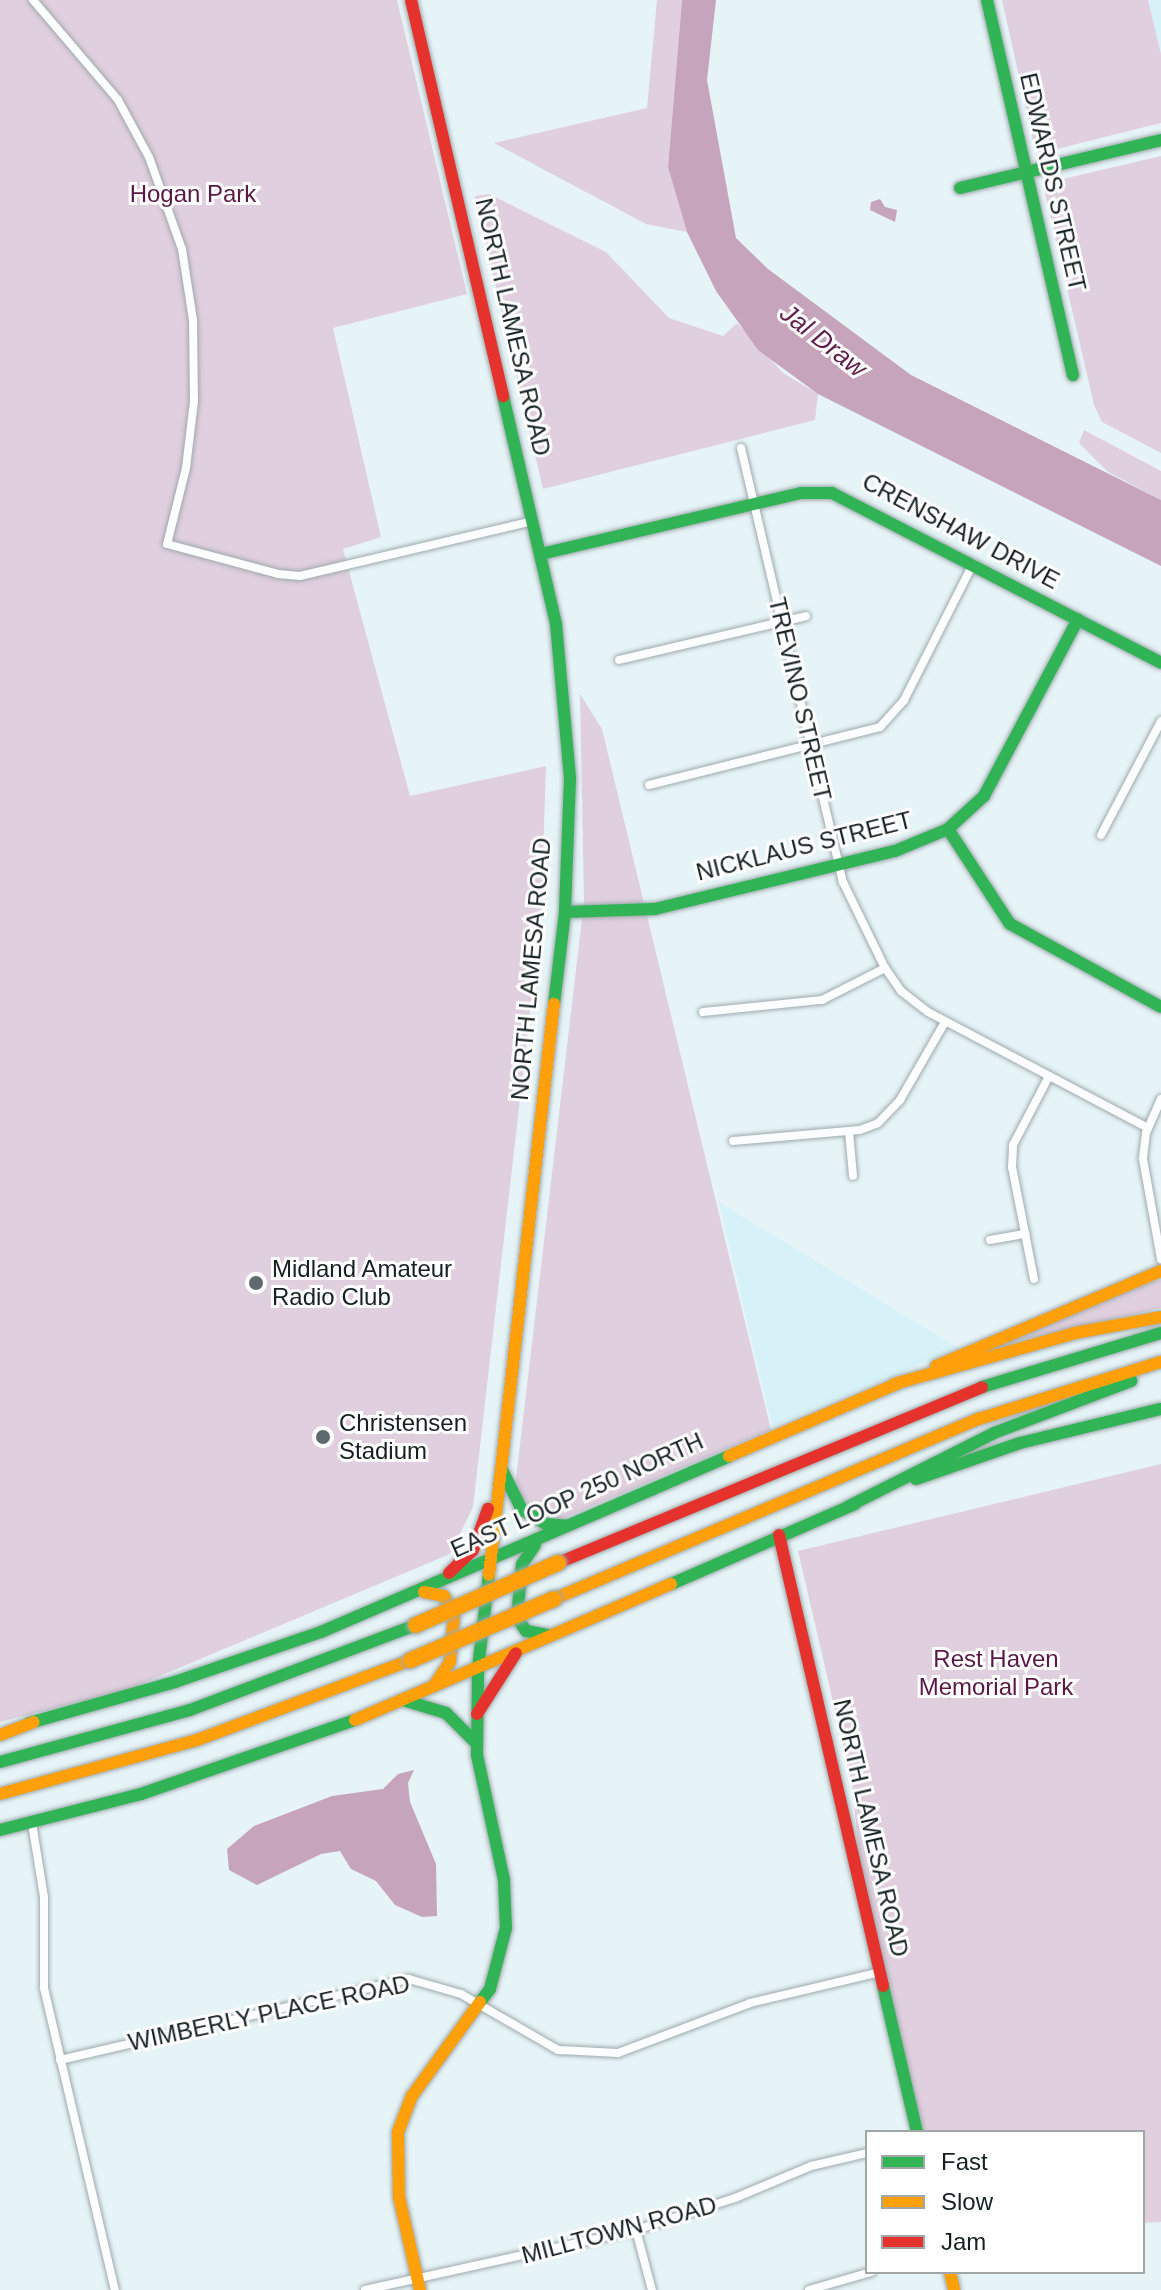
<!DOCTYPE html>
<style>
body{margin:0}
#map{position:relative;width:1161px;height:2290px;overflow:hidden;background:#e7f4f7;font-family:Arial,sans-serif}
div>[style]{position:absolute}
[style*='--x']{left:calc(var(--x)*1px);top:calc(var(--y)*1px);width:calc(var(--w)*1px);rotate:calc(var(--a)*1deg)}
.built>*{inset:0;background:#d6f2f8}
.green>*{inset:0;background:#e0cfde}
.water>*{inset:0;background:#c5a4bc}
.roads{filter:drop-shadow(0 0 2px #9ea9ac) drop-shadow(0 0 2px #9ea9ac)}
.street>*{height:8px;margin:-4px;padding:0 4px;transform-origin:4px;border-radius:4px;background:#fbfdfe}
.fast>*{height:12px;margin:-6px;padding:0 6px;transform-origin:6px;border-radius:6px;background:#30b455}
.slow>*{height:12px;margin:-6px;padding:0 6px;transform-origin:6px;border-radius:6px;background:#ff9f0a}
.jam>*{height:12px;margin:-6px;padding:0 6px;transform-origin:6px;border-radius:6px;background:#e5322d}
.bridges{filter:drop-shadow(0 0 2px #9ea9ac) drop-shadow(0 0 2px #9ea9ac)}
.slow-bridge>*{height:16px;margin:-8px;padding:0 8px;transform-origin:8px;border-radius:8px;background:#ff9f0a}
.dots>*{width:22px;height:22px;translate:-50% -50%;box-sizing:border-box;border:4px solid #fff;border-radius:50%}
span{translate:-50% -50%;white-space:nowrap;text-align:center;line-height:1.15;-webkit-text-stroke:6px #fff;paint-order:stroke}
.street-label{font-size:24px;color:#152022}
.park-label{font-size:24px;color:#591845}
.poi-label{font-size:24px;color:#152022}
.left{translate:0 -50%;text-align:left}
.water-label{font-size:26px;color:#601f4c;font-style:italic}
.legend{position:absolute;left:865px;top:2130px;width:280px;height:144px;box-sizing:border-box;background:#fff;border:2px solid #a1a6a7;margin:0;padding:10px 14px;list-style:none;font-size:24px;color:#152022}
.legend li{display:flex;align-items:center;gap:16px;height:40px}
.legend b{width:40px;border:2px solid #a1a6a7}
</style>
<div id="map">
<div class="built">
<div style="clip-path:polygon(1148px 0,1161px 0,1161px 54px)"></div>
<div style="clip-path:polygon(719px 1202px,958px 1348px,772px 1427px)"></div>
</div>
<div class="green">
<div style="clip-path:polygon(0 0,397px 0,467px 294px,333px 328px,381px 537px,343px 549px,410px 796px,546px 766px,541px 917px,473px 1507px,450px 1554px,129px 1689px,0 1722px)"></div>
<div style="clip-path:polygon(657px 0,682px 0,668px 166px,687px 232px,646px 224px,494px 143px,647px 108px)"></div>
<div style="clip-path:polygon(1002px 0,1148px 0,1161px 54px,1161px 123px,1041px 153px,1035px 149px)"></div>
<div style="clip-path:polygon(1161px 156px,1161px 453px,1102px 422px,1094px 405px,1045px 193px,1050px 182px)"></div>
<div style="clip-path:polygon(489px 194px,606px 252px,669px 318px,723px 336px,737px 323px,783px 373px,818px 394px,815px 420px,543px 489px,475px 196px)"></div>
<div style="clip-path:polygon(1084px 430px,1161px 471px,1161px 500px,1108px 472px,1079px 443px)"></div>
<div style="clip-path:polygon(580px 694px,602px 729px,771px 1430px,561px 1519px,535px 1513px,515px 1487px,584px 902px)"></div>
<div style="clip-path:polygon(1161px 1280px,1161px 1308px,1004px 1344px,1130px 1290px)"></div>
<div style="clip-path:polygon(1161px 1464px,1161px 2222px,1143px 2223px,1143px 2132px,923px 2132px,859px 1864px,853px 1788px,798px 1551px)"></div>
</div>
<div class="water">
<div style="clip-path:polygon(682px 0,716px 0,707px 80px,736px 238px,768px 269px,911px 375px,1161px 500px,1161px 566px,818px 394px,758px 350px,716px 291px,687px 232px,668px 167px)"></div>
<div style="clip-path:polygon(880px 199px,885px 207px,897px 210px,895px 222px,870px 210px,871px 202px)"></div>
<div style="clip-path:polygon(414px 1770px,408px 1783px,410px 1802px,436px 1864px,437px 1916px,422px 1917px,395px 1905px,376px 1881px,351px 1869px,340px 1851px,321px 1854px,257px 1885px,229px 1870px,227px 1849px,254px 1826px,332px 1796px,383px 1789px,398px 1774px)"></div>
</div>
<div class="roads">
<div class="street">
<div style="--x:33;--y:0;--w:131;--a:49.6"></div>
<div style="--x:118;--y:100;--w:65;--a:61.5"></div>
<div style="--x:149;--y:157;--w:98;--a:70.3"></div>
<div style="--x:182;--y:249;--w:72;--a:81.2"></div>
<div style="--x:193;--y:320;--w:81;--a:89.3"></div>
<div style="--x:194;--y:401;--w:67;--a:96.8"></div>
<div style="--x:186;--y:468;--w:78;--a:104"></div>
<div style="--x:167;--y:544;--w:115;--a:15.1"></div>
<div style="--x:278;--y:574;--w:22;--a:5"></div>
<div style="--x:300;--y:576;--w:239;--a:-13.3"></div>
<div style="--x:741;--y:448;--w:446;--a:76.8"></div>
<div style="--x:843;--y:882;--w:96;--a:64"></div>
<div style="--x:885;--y:968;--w:28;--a:55"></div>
<div style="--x:901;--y:991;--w:34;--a:38"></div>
<div style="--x:928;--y:1012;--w:249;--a:27.8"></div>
<div style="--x:619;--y:660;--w:192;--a:-13.2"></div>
<div style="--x:649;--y:785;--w:238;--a:-14.1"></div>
<div style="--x:880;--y:727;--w:36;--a:-48"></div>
<div style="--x:904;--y:700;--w:153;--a:-63.1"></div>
<div style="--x:1101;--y:835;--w:129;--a:-62.2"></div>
<div style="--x:703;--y:1012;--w:120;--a:-5.8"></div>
<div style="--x:822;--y:1000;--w:71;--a:-26.9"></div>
<div style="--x:1161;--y:1099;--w:37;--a:114"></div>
<div style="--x:1146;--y:1133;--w:26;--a:97"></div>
<div style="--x:1143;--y:1159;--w:102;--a:79.8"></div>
<div style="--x:849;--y:1131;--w:45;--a:84.9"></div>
<div style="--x:733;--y:1141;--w:127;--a:-5"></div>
<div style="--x:860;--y:1130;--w:19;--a:-21"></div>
<div style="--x:878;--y:1123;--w:32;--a:-46"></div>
<div style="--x:900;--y:1100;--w:90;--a:-60"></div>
<div style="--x:990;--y:1240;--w:36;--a:-10"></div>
<div style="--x:1034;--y:1279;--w:114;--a:-101.1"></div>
<div style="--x:1012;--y:1167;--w:22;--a:-87"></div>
<div style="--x:1013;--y:1145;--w:78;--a:-62.4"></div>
<div style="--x:32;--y:1823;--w:75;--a:80.8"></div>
<div style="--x:44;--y:1897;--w:91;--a:90"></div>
<div style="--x:44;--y:1988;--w:310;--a:76.8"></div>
<div style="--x:60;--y:2060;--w:358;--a:-13.1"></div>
<div style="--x:409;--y:1979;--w:54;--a:16.1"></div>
<div style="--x:461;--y:1994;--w:112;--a:30"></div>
<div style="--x:558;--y:2050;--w:60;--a:2.9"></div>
<div style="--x:618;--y:2053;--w:141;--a:-20.7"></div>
<div style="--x:750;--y:2003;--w:134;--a:-13.4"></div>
<div style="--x:636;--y:2230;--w:62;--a:75.1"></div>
<div style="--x:365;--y:2290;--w:278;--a:-12.5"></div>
<div style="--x:636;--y:2230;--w:104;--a:-17.9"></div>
<div style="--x:735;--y:2198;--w:82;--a:-22.8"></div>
<div style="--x:811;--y:2166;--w:57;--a:-13.1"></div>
<div style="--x:809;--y:2290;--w:65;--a:-16.2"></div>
</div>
<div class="fast">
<div style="--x:987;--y:0;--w:385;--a:77.1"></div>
<div style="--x:960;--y:188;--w:207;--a:-13.4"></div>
<div style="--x:503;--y:396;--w:234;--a:76.9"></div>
<div style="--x:556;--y:624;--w:156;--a:84.8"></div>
<div style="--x:570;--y:779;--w:133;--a:92.2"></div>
<div style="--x:565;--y:912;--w:93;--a:96.8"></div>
<div style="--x:541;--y:554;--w:267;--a:-13.2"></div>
<div style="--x:801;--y:493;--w:31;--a:0"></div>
<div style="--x:832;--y:493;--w:370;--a:27.3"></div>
<div style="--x:948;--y:829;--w:113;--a:56.9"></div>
<div style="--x:1010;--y:924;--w:172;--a:28.8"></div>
<div style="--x:565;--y:912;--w:90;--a:-1.9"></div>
<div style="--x:655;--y:909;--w:247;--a:-13.6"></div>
<div style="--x:895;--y:851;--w:57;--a:-22.5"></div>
<div style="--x:948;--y:829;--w:49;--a:-42.5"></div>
<div style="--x:984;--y:796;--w:200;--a:-62"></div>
<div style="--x:982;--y:1387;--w:187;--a:-16.8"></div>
<div style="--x:502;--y:1470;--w:45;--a:63.4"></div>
<div style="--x:522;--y:1510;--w:28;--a:30"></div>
<div style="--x:546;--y:1524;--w:21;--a:5"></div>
<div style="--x:916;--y:1479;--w:110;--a:-19.1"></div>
<div style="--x:1020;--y:1443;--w:145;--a:-13.6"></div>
<div style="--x:847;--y:1507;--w:165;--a:-26.7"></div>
<div style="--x:994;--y:1433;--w:147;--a:-20.8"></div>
<div style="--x:535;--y:1545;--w:23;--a:124"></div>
<div style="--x:522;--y:1564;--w:54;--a:95.3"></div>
<div style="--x:517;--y:1618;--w:16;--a:55"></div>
<div style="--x:526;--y:1631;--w:22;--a:10"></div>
<div style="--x:671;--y:1584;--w:201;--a:-23.5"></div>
<div style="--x:406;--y:1701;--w:42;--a:16.7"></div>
<div style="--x:446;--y:1713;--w:44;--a:45"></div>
<div style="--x:29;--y:1723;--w:152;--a:-15.7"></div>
<div style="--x:175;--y:1682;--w:154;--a:-18.9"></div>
<div style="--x:321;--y:1632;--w:444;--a:-23.3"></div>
<div style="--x:0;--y:1762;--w:197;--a:-15.3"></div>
<div style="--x:190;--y:1710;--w:241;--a:-20.6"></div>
<div style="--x:0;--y:1830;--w:146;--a:-14.3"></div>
<div style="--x:141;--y:1794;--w:226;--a:-19.1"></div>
<div style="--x:883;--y:1986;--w:150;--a:76.9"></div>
<div style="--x:480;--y:2002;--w:16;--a:-52"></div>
<div style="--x:490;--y:1989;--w:63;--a:-75.3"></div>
<div style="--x:506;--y:1928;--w:48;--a:-92.4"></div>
<div style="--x:504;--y:1880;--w:128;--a:-102.2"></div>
<div style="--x:477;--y:1755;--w:87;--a:-89.3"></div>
<div style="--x:478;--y:1668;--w:94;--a:-83.3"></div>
</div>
<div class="slow">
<div style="--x:936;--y:1366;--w:244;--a:-22.9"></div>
<div style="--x:894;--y:1384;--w:188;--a:-15.7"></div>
<div style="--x:1075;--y:1333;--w:87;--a:-10.5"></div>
<div style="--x:729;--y:1456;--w:187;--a:-23.3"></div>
<div style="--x:489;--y:1575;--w:575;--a:-83.51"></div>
<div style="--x:424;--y:1592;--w:20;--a:11"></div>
<div style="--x:444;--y:1596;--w:21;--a:62"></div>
<div style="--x:454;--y:1615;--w:47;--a:94.9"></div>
<div style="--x:450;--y:1662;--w:25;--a:124"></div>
<div style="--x:554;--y:1599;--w:462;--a:-23"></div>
<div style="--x:979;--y:1419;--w:191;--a:-17.4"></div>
<div style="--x:355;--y:1720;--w:344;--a:-23.3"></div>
<div style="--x:0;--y:1735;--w:36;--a:-21"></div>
<div style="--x:0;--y:1794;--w:204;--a:-15.3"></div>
<div style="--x:197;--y:1740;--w:228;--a:-20.5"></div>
<div style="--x:950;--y:2272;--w:18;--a:77"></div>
<div style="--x:420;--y:2290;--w:95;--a:-102.7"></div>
<div style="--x:399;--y:2197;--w:65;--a:-90.9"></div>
<div style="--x:398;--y:2132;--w:39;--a:-69"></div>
<div style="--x:412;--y:2096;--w:116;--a:-54.1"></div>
</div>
<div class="jam">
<div style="--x:411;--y:0;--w:407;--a:76.9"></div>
<div style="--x:779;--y:1535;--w:463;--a:77"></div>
<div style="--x:558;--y:1563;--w:459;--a:-22.5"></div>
<div style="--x:449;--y:1573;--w:33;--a:-44"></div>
<div style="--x:473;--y:1550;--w:44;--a:-69.9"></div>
<div style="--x:477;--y:1714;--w:72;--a:-57.4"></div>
</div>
</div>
<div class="bridges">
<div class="slow-bridge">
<div style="--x:416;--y:1625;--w:155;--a:-23.6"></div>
<div style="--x:411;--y:1660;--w:155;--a:-23.1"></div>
</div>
</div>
<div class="dots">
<div style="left:256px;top:1283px;background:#5e6a6d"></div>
<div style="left:323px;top:1437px;background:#5e6a6d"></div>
</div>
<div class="street-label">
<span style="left:1053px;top:182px;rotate:77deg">EDWARDS STREET</span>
<span style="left:513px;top:327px;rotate:77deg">NORTH LAMESA ROAD</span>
<span style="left:961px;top:531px;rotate:28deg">CRENSHAW DRIVE</span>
<span style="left:800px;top:699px;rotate:77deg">TREVINO STREET</span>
<span style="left:804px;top:846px;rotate:-14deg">NICKLAUS STREET</span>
<span style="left:531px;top:969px;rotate:-85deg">NORTH LAMESA ROAD</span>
<span style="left:577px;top:1495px;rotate:-24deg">EAST LOOP 250 NORTH</span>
<span style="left:871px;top:1828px;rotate:77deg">NORTH LAMESA ROAD</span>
<span style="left:269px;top:2013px;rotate:-12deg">WIMBERLY PLACE ROAD</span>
<span style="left:619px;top:2230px;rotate:-15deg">MILLTOWN ROAD</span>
</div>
<div class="park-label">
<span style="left:193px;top:194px">Hogan Park</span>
<span style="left:996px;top:1673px">Rest Haven<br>Memorial Park</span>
</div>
<div class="poi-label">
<span class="left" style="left:272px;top:1283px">Midland Amateur<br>Radio Club</span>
<span class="left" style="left:339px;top:1437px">Christensen<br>Stadium</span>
</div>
<div class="water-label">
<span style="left:823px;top:341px;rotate:38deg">Jal Draw</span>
</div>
<ul class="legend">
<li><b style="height:10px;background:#30b455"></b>Fast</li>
<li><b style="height:10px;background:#ff9f0a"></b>Slow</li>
<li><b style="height:10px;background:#e5322d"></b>Jam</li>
</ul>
</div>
